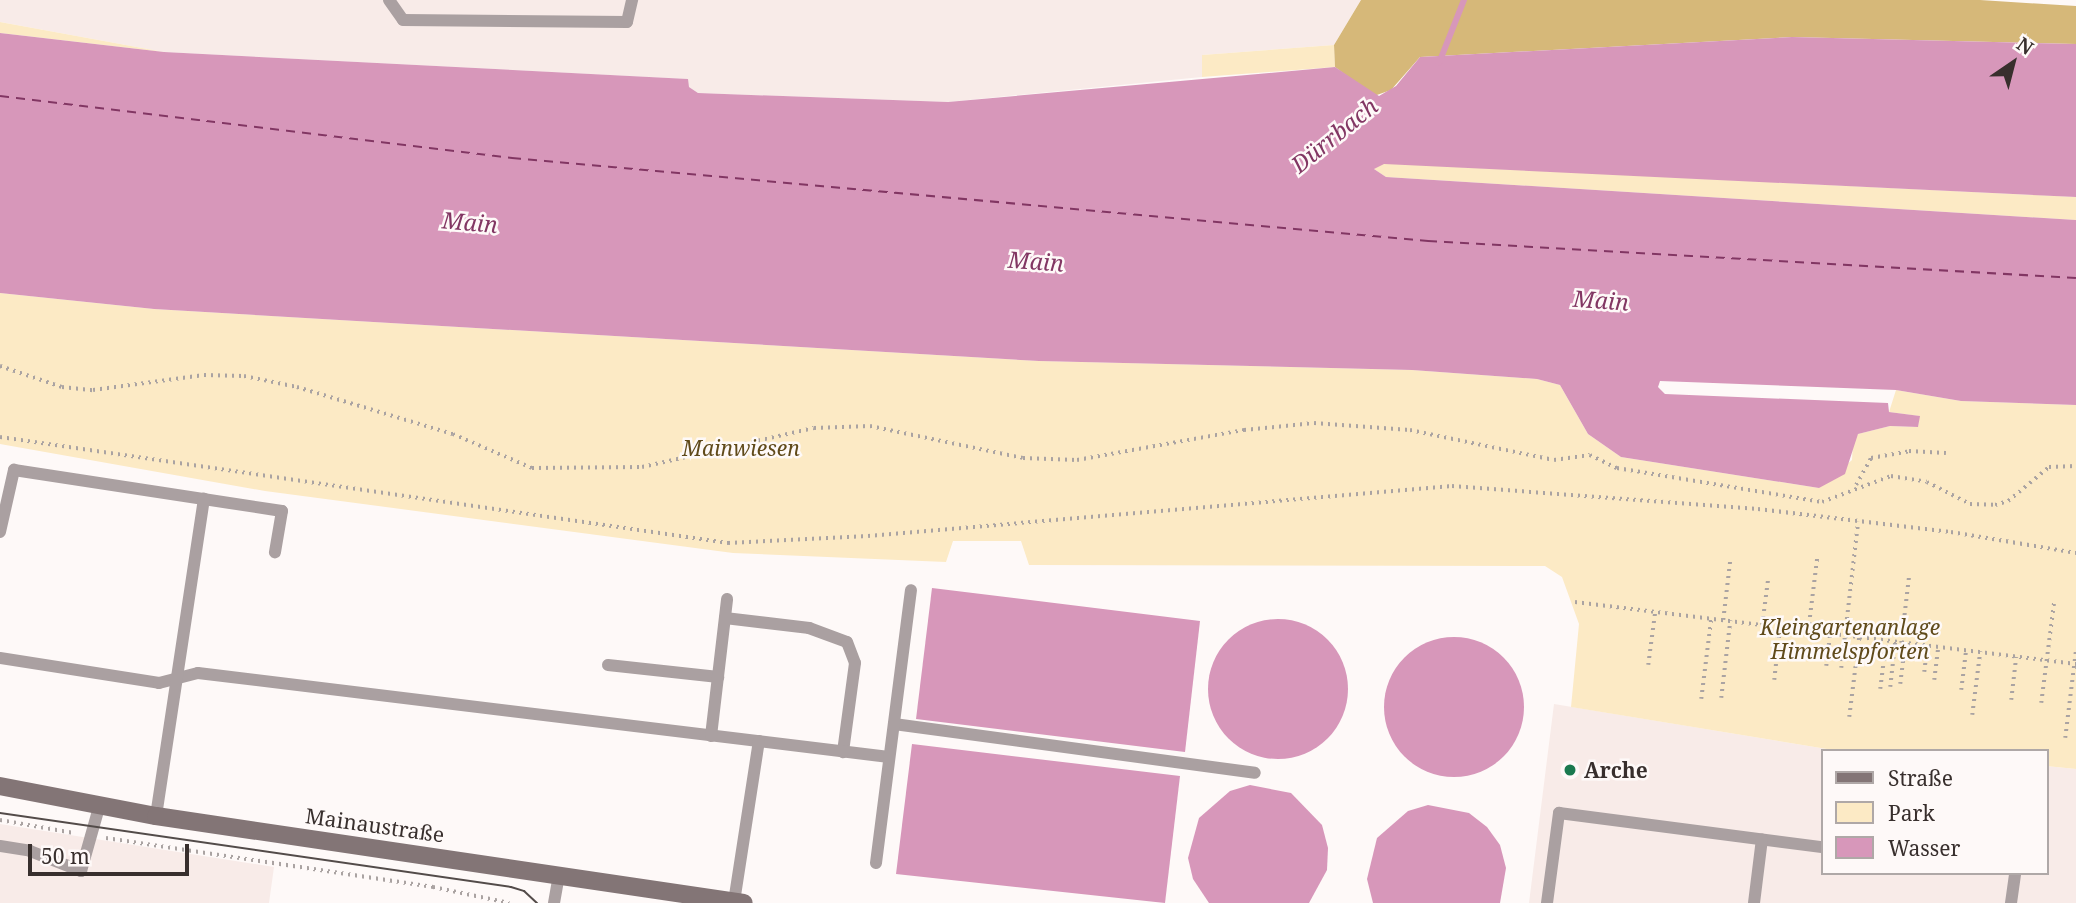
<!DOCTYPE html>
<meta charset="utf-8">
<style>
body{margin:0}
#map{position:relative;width:2076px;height:903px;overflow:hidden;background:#fef9f8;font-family:"Noto Serif",serif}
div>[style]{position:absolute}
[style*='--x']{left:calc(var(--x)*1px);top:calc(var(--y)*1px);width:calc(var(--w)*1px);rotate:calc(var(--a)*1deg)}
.built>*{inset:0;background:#f8ebe8}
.green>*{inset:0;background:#fceac5}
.forest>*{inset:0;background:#d6b879}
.water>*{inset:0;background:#d797ba}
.round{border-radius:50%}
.stream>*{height:6px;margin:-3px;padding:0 3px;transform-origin:3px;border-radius:3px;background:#d797ba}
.ferry>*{height:2px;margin-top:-1px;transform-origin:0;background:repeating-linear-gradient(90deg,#823663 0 9px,transparent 0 16px)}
.path>*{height:3.5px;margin-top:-1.75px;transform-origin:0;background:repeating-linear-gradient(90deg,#aaa3a2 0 2px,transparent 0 7px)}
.service>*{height:12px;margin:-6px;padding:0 6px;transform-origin:6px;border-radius:6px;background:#aaa0a1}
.secondary>*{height:18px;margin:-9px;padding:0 9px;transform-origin:9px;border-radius:9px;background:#837576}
.tram>*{height:2px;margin:-1px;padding:0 1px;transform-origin:1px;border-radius:1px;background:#534b49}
.dots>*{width:19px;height:19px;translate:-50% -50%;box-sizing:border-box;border:4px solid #fef9f8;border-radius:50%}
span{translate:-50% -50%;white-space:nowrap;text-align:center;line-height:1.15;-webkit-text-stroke:5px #fef9f8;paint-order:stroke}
.park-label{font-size:21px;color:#604a1a;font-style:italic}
.poi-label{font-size:21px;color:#382f2d;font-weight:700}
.left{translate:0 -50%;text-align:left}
.street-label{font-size:21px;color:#382f2d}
.water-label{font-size:23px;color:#823663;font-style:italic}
.legend{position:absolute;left:1821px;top:749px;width:228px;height:126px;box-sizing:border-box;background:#fef9f8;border:2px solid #afa8a7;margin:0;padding:9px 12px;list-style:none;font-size:21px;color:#382f2d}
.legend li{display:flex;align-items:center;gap:14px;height:35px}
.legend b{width:35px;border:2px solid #afa8a7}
.north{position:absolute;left:1978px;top:28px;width:70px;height:70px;-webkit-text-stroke:5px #fef9f8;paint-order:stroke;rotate:35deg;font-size:19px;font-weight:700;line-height:28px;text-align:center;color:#382f2d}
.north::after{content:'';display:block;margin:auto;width:24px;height:32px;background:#382f2d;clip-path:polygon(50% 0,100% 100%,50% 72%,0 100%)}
.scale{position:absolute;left:28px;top:844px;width:161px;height:32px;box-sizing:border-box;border:4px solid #382f2d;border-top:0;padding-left:9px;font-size:21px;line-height:24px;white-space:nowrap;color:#382f2d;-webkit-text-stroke:5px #fef9f8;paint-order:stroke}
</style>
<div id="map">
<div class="built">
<div style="clip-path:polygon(0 0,1361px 0,1334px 45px,1202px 55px,1202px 77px,948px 102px,698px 93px,689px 87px,687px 79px,164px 52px,0 22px)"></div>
<div style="clip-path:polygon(1554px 704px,1839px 751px,1822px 751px,1822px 873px,2046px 873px,2046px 766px,2076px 769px,2076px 903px,1529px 903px)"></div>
<div style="clip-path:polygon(0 824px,274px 867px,269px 903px,0 903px)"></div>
</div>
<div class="green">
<div style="clip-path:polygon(0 22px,164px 52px,0 33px)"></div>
<div style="clip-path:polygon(1334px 45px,1335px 67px,1202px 77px,1202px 55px)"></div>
<div style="clip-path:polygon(1378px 163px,2076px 197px,2076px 220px,1386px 177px,1374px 169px)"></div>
<div style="clip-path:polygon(0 293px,154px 309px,1039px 361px,1412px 370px,1537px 379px,1560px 385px,1588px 434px,1621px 457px,1819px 488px,1852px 460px,1853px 441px,1858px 434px,1890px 426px,1918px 427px,1919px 416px,1889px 412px,1896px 390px,1961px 401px,2076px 405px,2076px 769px,2046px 766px,2046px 751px,1839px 751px,1571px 707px,1579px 624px,1562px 577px,1545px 566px,1029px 565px,1021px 541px,953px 541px,946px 562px,733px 553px,265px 491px,0 444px)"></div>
</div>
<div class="forest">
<div style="clip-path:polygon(1361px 0,1980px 0,2076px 6px,2076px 44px,1792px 37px,1420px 57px,1391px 90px,1374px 96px,1335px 67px,1334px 45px)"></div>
</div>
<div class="water">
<div style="clip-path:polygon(0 33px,164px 52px,688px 79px,689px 87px,698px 93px,948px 102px,1335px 67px,1379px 96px,1396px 86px,1420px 57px,1792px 37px,2076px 44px,2076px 197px,1384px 164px,1374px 169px,1386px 177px,2076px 220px,2076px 405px,1961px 401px,1896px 390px,1660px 381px,1658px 387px,1665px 394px,1888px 403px,1889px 412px,1920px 416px,1918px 427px,1890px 426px,1858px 434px,1845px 474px,1819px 488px,1621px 457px,1588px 434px,1560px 385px,1537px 379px,1412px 370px,1039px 361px,154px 309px,0 293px)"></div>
<div style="clip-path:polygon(932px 588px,1200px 621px,1185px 752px,916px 719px)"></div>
<div class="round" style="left:1208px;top:619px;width:140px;height:140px"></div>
<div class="round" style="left:1384px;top:637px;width:140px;height:140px"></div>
<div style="clip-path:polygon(912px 744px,1180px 776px,1165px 903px,896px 874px)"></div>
<div style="clip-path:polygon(1250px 785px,1291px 793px,1322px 825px,1328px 848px,1327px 870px,1309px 903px,1209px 903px,1193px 879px,1188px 858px,1199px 818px,1230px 791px)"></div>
<div style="clip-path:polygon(1428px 805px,1469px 813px,1487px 827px,1500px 845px,1506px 868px,1500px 903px,1373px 903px,1367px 879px,1377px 838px,1408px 811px)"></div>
</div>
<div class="stream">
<div style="--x:1439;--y:63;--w:68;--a:-68.4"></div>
</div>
<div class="ferry">
<div style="--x:0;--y:96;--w:516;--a:6.9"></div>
<div style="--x:512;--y:158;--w:920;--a:5.18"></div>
<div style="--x:1428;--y:241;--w:649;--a:3.27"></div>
</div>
<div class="path">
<div style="--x:0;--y:366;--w:65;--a:18.7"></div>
<div style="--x:62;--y:387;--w:31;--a:6"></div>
<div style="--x:93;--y:390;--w:112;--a:-7.7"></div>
<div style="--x:204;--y:375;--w:40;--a:1.4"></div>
<div style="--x:244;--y:376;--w:54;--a:11.7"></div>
<div style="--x:297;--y:387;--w:163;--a:16.8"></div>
<div style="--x:453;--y:434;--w:86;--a:23.3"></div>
<div style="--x:532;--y:468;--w:110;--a:-0.5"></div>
<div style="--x:642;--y:467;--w:176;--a:-12.8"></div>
<div style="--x:814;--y:428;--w:56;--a:-2"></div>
<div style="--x:870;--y:426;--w:156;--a:11.8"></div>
<div style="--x:1023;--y:458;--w:54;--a:2.1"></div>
<div style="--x:1077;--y:460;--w:170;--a:-10.2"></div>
<div style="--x:1244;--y:430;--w:70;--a:-5.7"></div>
<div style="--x:1314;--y:423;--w:96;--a:4.2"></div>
<div style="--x:1410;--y:430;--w:147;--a:11.8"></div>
<div style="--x:1554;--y:460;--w:36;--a:-8"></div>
<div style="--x:1590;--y:455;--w:30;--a:26"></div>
<div style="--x:1617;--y:468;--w:208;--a:9.4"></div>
<div style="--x:1822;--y:502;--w:74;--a:-20.6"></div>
<div style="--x:1891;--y:476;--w:36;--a:9"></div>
<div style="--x:1927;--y:482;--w:48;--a:27.1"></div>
<div style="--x:1970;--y:504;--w:25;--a:2"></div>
<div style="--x:1995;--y:505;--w:14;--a:-17"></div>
<div style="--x:2008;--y:501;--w:53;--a:-39.7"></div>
<div style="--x:2049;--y:467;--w:27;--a:-2"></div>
<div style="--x:0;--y:437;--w:736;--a:8.28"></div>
<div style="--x:728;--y:543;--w:140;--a:-2.9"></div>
<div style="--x:868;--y:536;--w:586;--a:-4.89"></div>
<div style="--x:1452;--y:486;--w:307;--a:4.3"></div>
<div style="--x:1758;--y:509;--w:194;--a:6.8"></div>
<div style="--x:1951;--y:532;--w:127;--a:9.5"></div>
<div style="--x:1856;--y:485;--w:31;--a:-61"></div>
<div style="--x:1871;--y:458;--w:39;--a:-10"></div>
<div style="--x:1909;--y:451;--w:37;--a:3"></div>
<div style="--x:1575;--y:602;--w:505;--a:7.05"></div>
<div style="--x:1723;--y:620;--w:60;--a:-83.3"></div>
<div style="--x:1762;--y:625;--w:47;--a:-82.7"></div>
<div style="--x:1808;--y:631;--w:74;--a:-83"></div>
<div style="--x:1901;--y:643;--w:68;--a:-83.3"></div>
<div style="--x:1648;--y:665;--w:53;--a:-82.5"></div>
<div style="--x:1826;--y:666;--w:32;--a:-83"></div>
<div style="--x:1841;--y:668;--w:147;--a:-83.4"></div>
<div style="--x:1924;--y:672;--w:26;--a:-83"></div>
<div style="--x:1774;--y:680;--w:45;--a:-83.7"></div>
<div style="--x:1934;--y:680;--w:33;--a:-83"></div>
<div style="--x:1900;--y:684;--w:41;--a:-83"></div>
<div style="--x:1890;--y:687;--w:45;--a:-83.7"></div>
<div style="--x:1880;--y:689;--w:48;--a:-82.9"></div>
<div style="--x:1961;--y:690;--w:39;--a:-83"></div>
<div style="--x:1721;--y:698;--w:78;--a:-83.3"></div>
<div style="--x:1701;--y:699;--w:81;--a:-82.9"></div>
<div style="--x:2011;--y:700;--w:43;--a:-83.4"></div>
<div style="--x:2041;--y:703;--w:103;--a:-82.7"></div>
<div style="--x:1972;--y:715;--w:64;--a:-82.8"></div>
<div style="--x:1849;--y:717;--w:81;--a:-82.9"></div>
<div style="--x:2065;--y:738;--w:91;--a:-83"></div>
<div style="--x:0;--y:820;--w:75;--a:10"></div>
<div style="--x:106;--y:838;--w:331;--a:8.5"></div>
<div style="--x:433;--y:887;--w:78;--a:11.9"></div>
</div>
<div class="service">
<div style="--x:389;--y:0;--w:24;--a:55"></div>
<div style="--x:403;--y:20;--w:224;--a:0.5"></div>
<div style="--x:627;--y:22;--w:23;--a:-77"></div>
<div style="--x:0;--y:532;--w:64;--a:-77.3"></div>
<div style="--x:14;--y:470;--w:271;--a:8.7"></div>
<div style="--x:282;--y:511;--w:42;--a:99.7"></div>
<div style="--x:725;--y:618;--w:85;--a:6.8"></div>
<div style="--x:809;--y:628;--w:40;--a:20.2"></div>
<div style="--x:847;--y:642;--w:22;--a:69"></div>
<div style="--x:855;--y:663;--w:90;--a:97.7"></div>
<div style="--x:0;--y:658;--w:161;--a:8.9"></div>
<div style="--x:159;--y:683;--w:40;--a:-14.4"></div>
<div style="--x:198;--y:673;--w:696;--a:6.93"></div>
<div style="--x:608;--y:665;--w:111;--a:6.2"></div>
<div style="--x:894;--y:724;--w:364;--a:7.7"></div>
<div style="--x:711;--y:736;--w:138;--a:-83.3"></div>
<div style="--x:156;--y:816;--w:321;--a:-81.4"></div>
<div style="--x:0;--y:846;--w:30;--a:9"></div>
<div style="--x:30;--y:851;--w:55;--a:21.4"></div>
<div style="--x:81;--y:871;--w:70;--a:-74.2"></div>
<div style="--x:876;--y:863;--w:275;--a:-82.7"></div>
<div style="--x:734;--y:902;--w:163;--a:-81.2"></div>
<div style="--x:554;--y:903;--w:27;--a:-80"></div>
<div style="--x:1547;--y:903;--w:91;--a:-82.4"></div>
<div style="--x:1559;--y:813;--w:265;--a:7.4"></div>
<div style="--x:1754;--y:903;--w:64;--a:-82.9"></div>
<div style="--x:2011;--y:903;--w:30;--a:-82"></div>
</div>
<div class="secondary">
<div style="--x:0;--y:786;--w:159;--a:10.9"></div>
<div style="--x:156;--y:816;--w:594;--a:8.42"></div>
</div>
<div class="tram">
<div style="--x:0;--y:813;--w:516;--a:8.24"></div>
<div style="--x:511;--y:887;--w:14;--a:17"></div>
<div style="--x:524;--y:891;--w:18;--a:43"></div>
</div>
<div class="dots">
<div style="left:1570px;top:770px;background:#1a794f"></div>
</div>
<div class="park-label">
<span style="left:741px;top:448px">Mainwiesen</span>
<span style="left:1850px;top:639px">Kleingartenanlage<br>Himmelspforten</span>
</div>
<div class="poi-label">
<span class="left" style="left:1584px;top:770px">Arche</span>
</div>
<div class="street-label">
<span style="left:375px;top:825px;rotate:8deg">Mainaustraße</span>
</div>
<div class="water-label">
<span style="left:1334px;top:135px;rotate:-39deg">Dürrbach</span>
<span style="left:470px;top:222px;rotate:5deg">Main</span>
<span style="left:1036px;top:261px;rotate:4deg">Main</span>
<span style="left:1601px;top:300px;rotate:4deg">Main</span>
</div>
<ul class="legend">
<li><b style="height:9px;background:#837576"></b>Straße</li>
<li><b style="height:19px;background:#fceac5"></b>Park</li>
<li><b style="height:19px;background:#d797ba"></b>Wasser</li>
</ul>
<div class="north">N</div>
<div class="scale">50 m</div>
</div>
